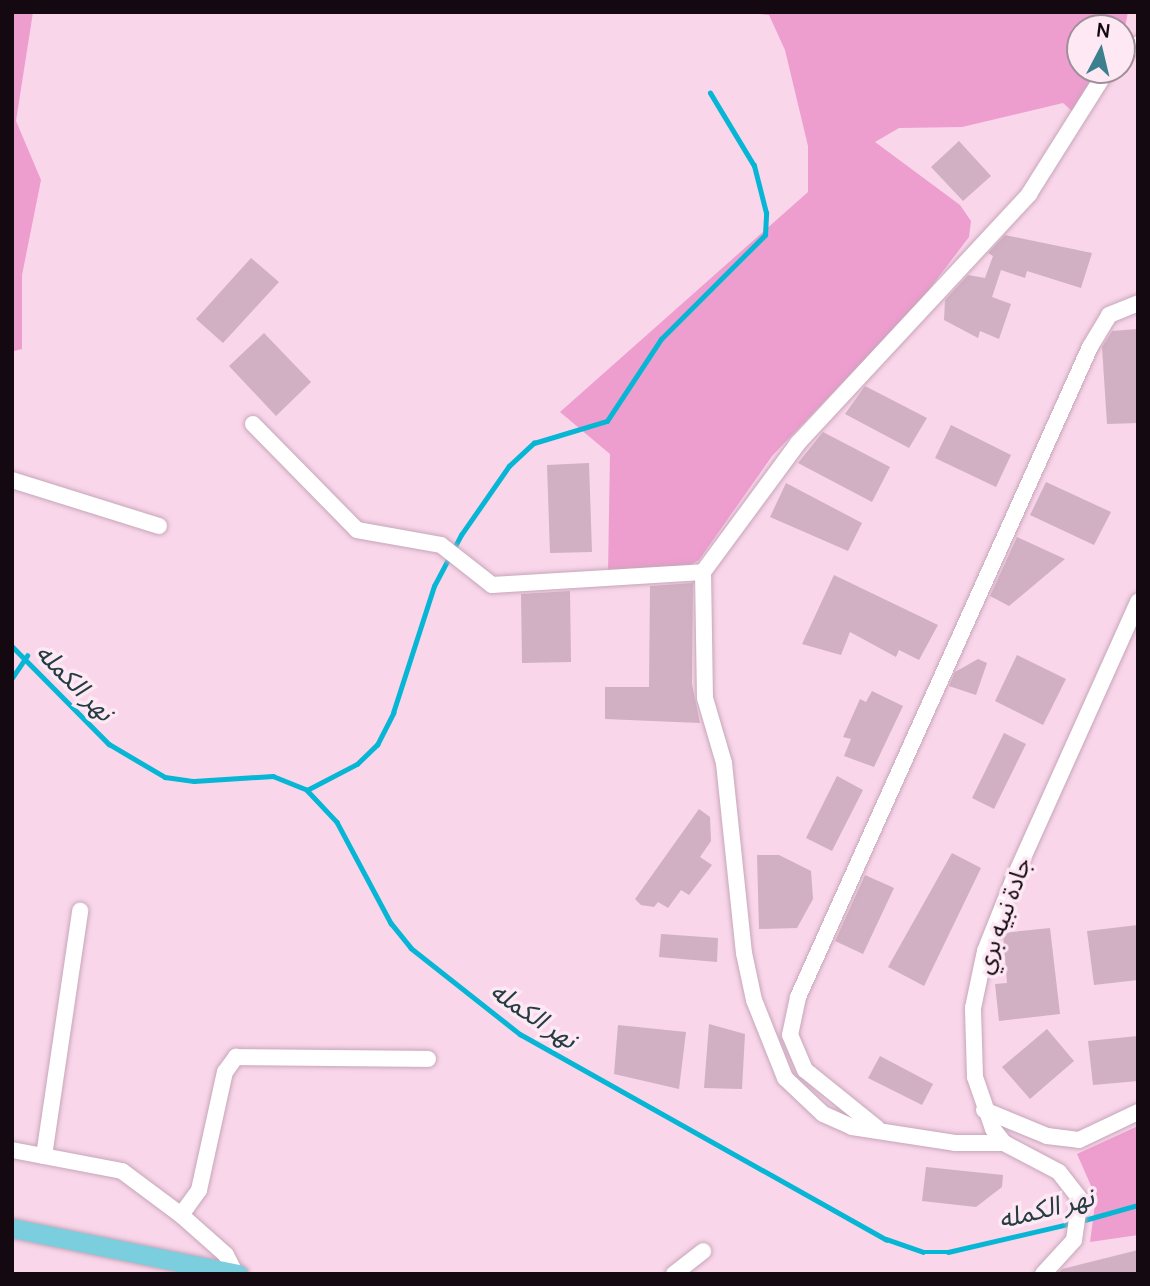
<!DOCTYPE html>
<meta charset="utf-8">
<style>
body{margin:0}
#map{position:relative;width:1150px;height:1286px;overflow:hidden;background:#f9d6ea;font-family:Manrope,"Noto Sans Arabic",sans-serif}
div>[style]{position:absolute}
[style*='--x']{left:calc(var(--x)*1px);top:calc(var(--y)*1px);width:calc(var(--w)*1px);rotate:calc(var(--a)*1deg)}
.green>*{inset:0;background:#ed9dce}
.stream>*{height:4.5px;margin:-2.25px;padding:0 2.25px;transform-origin:2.25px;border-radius:2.25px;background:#06b6d4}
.building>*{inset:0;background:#d1b0c3}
.roads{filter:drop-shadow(0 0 2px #c7a6b9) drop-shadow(0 0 2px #c7a6b9)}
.minor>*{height:16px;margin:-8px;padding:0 8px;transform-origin:8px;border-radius:8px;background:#fff}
.major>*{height:19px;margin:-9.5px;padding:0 9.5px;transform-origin:9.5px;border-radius:9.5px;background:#7bcede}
span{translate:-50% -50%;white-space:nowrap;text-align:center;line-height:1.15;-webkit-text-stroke:7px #fde8f4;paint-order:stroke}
.street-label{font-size:24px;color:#140910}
.water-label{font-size:26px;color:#243c42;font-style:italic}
.frame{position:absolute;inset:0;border:14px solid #140910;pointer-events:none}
.north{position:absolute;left:1066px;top:14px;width:70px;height:70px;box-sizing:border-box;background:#fde8f4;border:2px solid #a08f99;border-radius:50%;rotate:7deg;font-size:19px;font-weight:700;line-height:28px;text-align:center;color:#140910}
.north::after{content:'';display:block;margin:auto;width:24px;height:32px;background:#3c808f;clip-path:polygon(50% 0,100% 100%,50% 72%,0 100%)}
</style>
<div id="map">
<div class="green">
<div style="clip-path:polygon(12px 12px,33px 12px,16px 121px,41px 180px,22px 275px,22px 349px,14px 351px)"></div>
<div style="clip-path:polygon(739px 12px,1128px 12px,1122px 42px,1122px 28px,1080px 28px,1080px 70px,1102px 70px,1072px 111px,1063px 103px,962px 127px,899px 128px,875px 142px,960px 205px,971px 221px,969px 237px,918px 304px,772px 456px,699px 560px,687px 567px,608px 573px,610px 454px,560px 412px,808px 192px,808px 146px,785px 50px,769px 15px)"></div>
<div style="clip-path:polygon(1138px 1126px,1138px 1235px,1090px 1242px,1096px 1197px,1077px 1154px)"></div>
</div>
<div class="stream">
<div style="--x:12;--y:646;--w:138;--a:45.3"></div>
<div style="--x:109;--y:744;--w:65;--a:30.5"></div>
<div style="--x:165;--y:777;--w:29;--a:8"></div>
<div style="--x:194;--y:781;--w:79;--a:-3.6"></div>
<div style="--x:273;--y:776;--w:37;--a:22"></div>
<div style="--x:307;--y:790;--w:44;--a:46.8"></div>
<div style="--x:337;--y:822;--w:115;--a:61.9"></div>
<div style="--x:391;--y:923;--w:32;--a:51"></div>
<div style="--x:411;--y:948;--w:139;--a:38.3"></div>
<div style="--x:520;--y:1034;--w:420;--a:29.3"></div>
<div style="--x:886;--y:1239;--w:39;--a:19"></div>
<div style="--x:923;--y:1252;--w:25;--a:0"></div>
<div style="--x:948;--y:1252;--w:128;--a:-13.1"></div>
<div style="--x:12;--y:678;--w:27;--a:-56"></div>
<div style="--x:307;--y:790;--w:56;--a:-27.5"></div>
<div style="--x:357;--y:764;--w:28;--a:-44"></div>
<div style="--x:377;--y:745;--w:36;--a:-63"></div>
<div style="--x:393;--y:713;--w:133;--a:-72.1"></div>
<div style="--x:434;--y:586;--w:58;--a:-62.1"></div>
<div style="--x:461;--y:535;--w:84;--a:-55.2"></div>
<div style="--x:509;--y:466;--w:34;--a:-43"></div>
<div style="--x:534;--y:443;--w:76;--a:-16.8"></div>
<div style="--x:607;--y:421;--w:98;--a:-56.6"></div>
<div style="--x:661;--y:339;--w:147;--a:-45"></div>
<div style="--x:765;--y:235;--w:22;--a:-87"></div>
<div style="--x:766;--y:213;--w:49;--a:-104.3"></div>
<div style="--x:754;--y:166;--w:85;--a:-121.1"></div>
<div style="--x:1081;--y:1221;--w:59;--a:-15.7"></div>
</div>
<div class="building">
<div style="clip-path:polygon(959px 141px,991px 176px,963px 201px,931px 167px)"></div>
<div style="clip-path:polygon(1005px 235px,1092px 253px,1081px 288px,1027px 271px,1025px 278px,1001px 270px,992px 297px,1011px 304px,999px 339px,980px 331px,978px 338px,944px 320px,945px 300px,968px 275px,985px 278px,993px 256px,988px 253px)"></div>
<div style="clip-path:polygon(251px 258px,279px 282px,223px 343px,196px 319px)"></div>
<div style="clip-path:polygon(1138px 329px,1138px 423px,1107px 424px,1102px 347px,1112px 331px)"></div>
<div style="clip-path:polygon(264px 333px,311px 382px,276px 416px,229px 366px)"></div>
<div style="clip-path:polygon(865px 386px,927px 418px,909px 448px,845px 414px)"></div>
<div style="clip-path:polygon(951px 425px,1011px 455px,996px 487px,935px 458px)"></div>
<div style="clip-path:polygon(823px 432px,890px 467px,872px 502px,798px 463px)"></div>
<div style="clip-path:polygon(589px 463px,592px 552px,550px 553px,547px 465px)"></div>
<div style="clip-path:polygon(1046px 482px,1111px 512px,1094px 545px,1030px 515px)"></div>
<div style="clip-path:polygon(786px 483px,862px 523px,848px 551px,770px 517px)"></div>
<div style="clip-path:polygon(1017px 537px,1065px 559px,1009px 606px,990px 596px)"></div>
<div style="clip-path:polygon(834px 575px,938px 625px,919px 660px,899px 650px,896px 657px,850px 632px,841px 655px,802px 644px)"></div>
<div style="clip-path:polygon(693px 583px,692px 684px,700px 723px,605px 719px,605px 687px,649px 687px,650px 586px)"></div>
<div style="clip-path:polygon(570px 591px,571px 662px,522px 663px,521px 594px)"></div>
<div style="clip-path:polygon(1017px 655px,1066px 679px,1043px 725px,995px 701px)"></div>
<div style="clip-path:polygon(978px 659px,987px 663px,976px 695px,949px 686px,955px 672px)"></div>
<div style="clip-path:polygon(872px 691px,903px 706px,874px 767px,844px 756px,851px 739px,843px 737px,860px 699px,866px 702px)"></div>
<div style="clip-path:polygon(1004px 733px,1026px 744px,994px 809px,972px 798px)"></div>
<div style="clip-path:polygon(837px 776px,863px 790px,832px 851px,806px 838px)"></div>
<div style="clip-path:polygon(699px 809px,710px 817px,711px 841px,700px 857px,712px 865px,689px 895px,681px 890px,668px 908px,658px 902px,654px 907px,641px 905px,635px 899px)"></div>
<div style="clip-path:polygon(952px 853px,981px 868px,924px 986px,888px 967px)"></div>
<div style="clip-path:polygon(757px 855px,779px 855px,811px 871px,813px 899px,797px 928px,759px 929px)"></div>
<div style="clip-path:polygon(865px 875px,894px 888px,863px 954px,835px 941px)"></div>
<div style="clip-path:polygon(1138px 925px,1138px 980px,1094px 985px,1087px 931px)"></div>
<div style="clip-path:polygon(1050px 928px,1060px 1014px,999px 1021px,995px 984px,1007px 983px,1003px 933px)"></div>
<div style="clip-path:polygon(661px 934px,718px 938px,717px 962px,659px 957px)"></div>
<div style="clip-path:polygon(709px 1024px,745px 1034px,742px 1089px,704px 1088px)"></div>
<div style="clip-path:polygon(618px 1025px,686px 1032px,679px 1089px,614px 1074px)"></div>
<div style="clip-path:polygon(1047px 1029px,1074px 1061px,1030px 1099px,1002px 1067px)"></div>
<div style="clip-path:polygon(1138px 1036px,1138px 1081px,1093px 1085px,1088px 1041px)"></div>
<div style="clip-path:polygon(880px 1056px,933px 1084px,922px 1105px,868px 1078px)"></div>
<div style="clip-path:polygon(926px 1167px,1003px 1175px,1002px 1187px,976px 1207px,922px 1201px)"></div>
<div style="clip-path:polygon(1138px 1250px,1138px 1274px,1058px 1274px,1062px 1269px)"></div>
</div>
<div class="roads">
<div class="minor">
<div style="--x:1122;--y:53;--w:18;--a:-29"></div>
<div style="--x:253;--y:424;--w:148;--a:45.5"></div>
<div style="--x:357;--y:530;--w:85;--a:10.1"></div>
<div style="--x:441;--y:545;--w:65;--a:38.1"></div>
<div style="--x:492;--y:585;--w:211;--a:-3.5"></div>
<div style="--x:703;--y:572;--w:160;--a:-53.6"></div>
<div style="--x:798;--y:443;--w:340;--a:-47.1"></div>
<div style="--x:1029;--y:194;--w:146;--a:-57.8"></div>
<div style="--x:12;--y:480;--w:154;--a:17.4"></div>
<div style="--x:703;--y:572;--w:126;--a:89.1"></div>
<div style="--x:705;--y:698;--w:68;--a:73.7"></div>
<div style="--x:724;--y:763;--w:191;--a:84"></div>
<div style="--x:744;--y:953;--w:48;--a:78"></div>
<div style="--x:754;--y:1000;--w:84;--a:68.3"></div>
<div style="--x:785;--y:1078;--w:52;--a:43.5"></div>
<div style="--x:823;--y:1114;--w:32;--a:24"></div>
<div style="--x:852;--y:1127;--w:104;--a:8.8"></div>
<div style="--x:955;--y:1143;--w:49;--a:0"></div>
<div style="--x:984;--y:1110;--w:68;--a:22.4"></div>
<div style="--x:1047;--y:1136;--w:32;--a:7"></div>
<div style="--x:1079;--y:1140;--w:65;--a:-25.4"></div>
<div style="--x:877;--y:1128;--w:92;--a:-141.1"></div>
<div style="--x:805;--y:1070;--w:38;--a:-113"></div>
<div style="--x:790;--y:1035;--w:39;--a:-78"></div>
<div style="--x:798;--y:997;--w:713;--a:-65.81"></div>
<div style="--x:1090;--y:347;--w:37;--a:-59"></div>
<div style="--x:1109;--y:315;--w:31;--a:-22"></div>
<div style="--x:12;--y:1150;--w:112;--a:10.8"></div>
<div style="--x:122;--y:1171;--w:74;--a:36.7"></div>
<div style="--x:181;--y:1215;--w:60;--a:41.6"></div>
<div style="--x:226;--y:1255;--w:18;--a:63"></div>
<div style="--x:44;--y:1156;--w:248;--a:-81.6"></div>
<div style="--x:181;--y:1215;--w:31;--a:-54"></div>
<div style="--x:199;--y:1190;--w:121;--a:-77.6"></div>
<div style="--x:225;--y:1072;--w:19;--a:-54"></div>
<div style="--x:236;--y:1057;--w:192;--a:0.6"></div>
<div style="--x:674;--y:1274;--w:37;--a:-38"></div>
<div style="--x:1043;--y:1274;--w:46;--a:-47.6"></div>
<div style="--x:1074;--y:1240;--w:41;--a:-81.7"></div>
<div style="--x:1080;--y:1199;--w:34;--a:-128"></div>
<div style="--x:1059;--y:1172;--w:62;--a:-152.2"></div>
<div style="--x:1004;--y:1143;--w:18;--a:-128"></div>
<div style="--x:993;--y:1129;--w:55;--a:-109.1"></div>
<div style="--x:975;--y:1077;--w:69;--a:-91.7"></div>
<div style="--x:973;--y:1008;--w:58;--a:-78.1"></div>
<div style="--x:985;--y:951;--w:79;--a:-68.3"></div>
<div style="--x:1014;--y:878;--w:303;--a:-65.8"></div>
</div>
<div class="major">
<div style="--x:12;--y:1228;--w:231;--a:11.5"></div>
</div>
</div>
<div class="street-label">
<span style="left:1002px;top:915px;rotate:-70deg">جادة نبيه بري</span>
</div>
<div class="water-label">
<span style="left:75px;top:682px;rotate:45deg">نهر الكمله</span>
<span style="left:534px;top:1015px;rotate:34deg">نهر الكمله</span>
<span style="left:1046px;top:1208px;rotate:-14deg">نهر الكمله</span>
</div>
<div class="frame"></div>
<div class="north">N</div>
</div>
